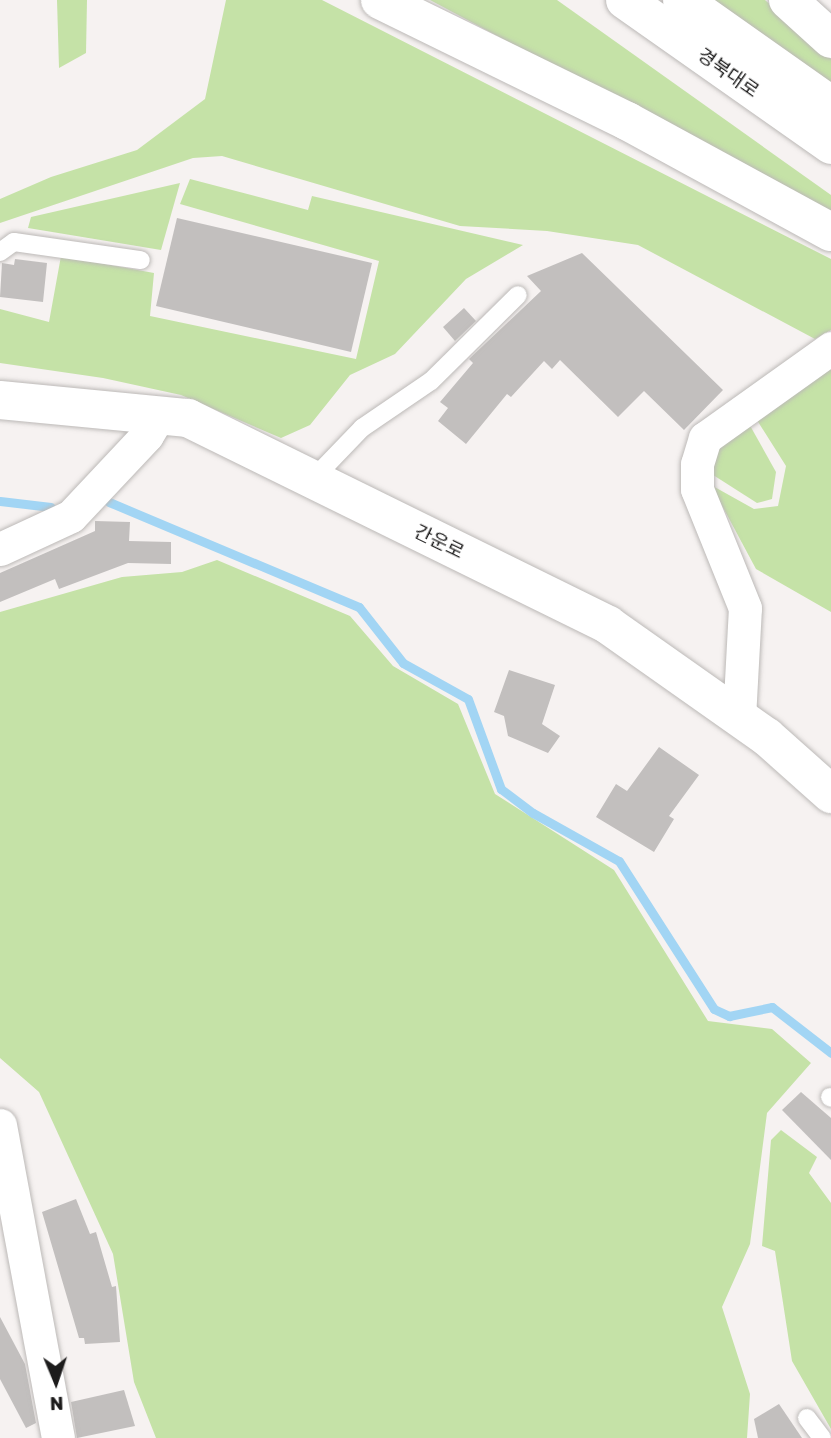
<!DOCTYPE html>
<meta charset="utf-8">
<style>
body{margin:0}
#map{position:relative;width:831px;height:1438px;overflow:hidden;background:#f6f2f1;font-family:Rubik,"Noto Sans KR",sans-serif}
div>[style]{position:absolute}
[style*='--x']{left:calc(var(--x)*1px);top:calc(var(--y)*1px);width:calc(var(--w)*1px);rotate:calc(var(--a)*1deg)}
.green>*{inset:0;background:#c5e2a7}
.stream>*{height:9px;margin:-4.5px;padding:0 4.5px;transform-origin:4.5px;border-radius:4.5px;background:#a2d5f4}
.building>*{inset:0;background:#c2bfbe}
.roads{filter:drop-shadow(0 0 2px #bcb9b7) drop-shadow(0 0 2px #bcb9b7)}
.service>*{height:18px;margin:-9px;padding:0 9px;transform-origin:9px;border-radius:9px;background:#fff}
.minor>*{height:33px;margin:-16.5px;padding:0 16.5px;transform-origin:16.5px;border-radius:16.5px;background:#fff}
.tertiary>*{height:38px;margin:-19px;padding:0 19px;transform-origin:19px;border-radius:19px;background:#fff}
.trunk>*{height:38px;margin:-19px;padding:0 19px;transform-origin:19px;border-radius:19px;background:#fff}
span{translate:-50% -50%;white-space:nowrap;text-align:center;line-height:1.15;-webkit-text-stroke:5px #fff;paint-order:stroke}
.street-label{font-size:19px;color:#1c1b1b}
.north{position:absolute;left:21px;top:1347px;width:70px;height:70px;-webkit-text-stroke:5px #fff;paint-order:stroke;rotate:178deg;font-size:19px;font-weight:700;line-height:28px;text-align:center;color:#1c1b1b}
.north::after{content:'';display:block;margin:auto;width:24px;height:32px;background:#1c1b1b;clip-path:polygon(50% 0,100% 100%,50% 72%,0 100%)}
</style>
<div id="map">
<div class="green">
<div style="clip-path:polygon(57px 0,87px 0,86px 53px,59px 68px)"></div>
<div style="clip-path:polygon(226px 0,322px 0,831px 259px,831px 330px,815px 339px,638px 245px,547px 231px,460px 226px,222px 156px,193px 158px,0 223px,0 199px,51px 177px,137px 150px,205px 99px)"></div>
<div style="clip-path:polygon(430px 0,557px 0,831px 195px,831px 214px)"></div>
<div style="clip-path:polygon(710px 0,765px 0,831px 59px,831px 91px)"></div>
<div style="clip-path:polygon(190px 179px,308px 210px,312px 196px,523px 245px,466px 279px,395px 354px,350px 375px,310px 425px,281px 438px,181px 395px,103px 378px,0 363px,0 309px,49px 322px,61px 256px,154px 273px,150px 316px,356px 359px,379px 261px,180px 204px)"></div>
<div style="clip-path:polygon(180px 183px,161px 250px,28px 228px,31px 217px)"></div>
<div style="clip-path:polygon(831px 367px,831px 612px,756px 569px,711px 485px,754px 509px,778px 506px,786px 466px,755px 417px)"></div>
<div style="clip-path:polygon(748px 422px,776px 472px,772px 499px,757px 503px,710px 473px,715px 438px)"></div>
<div style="clip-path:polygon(217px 560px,350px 616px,393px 666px,458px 704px,495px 794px,614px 870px,708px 1021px,772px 1029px,811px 1063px,767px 1113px,750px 1244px,722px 1307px,750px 1394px,747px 1438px,156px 1438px,134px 1382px,113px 1254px,39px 1092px,0 1058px,0 612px,122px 577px,182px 572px)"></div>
<div style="clip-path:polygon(781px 1130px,817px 1157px,809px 1173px,831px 1203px,831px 1429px,792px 1361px,775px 1251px,762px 1246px,771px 1140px)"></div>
</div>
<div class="stream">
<div style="--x:0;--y:501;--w:51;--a:6.7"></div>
<div style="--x:109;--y:502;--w:271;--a:22.8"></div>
<div style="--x:359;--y:607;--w:71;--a:51.8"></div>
<div style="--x:403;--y:663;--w:74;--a:29"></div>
<div style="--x:468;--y:699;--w:96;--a:69.9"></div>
<div style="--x:501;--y:789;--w:40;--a:37"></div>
<div style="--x:533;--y:813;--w:98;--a:29.2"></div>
<div style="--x:619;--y:861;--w:176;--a:57.3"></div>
<div style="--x:714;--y:1009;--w:17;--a:25"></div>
<div style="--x:729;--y:1016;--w:44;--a:-11.8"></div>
<div style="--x:772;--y:1007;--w:75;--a:37.9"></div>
</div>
<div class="building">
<div style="clip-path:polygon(177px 218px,372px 263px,351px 352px,156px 306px)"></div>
<div style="clip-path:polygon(582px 253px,723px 390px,684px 430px,644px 391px,618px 417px,560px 360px,552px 369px,544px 361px,511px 397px,507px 394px,466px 444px,438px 421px,448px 408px,440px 402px,473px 363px,469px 359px,541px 291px,527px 276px)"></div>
<div style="clip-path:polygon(15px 259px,47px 263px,43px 302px,0 297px,2px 263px,14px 265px)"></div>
<div style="clip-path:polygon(464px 308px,476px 321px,455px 341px,443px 327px)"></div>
<div style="clip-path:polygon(95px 521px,130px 522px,129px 541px,171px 542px,171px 564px,128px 563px,59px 589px,55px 579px,0 602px,0 573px,95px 531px)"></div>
<div style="clip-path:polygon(509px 670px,555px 685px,542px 724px,560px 736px,548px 753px,508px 736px,504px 716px,494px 712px)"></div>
<div style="clip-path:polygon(659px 747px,699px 775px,669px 816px,674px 819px,654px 852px,596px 817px,616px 784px,627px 791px)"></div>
<div style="clip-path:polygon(801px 1092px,831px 1118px,831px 1160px,782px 1110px)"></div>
<div style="clip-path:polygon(76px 1199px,90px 1234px,96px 1232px,112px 1287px,116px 1286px,120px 1342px,85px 1344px,84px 1338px,79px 1338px,42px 1212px)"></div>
<div style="clip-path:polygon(0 1317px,25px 1364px,36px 1423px,26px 1428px,0 1379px)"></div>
<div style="clip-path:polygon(124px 1390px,135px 1426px,77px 1438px,71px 1402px)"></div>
<div style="clip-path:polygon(779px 1404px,802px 1438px,758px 1438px,754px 1419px)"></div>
</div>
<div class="roads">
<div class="service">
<div style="--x:0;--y:252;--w:17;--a:-36"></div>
<div style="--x:14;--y:242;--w:128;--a:8.1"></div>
<div style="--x:312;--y:480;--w:72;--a:-46.1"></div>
<div style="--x:362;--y:428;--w:83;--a:-34.3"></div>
<div style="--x:431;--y:381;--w:122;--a:-44.7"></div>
<div style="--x:830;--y:1097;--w:1;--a:45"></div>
<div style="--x:807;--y:1418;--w:25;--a:53"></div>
</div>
<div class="minor">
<div style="--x:0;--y:549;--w:78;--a:-24.9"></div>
<div style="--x:71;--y:516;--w:111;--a:-46.8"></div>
<div style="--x:147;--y:435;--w:23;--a:-59"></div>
<div style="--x:739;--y:718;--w:110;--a:-86.9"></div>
<div style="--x:745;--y:608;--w:128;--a:-112"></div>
<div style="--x:697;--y:489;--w:25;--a:-90"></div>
<div style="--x:697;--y:464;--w:27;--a:-73"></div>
<div style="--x:705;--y:438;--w:155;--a:-35.5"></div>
<div style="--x:0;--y:1125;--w:318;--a:79.5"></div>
</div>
<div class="tertiary">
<div style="--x:0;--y:400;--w:189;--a:5.5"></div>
<div style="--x:188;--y:418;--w:468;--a:26.2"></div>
<div style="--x:608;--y:625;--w:194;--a:35.2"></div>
<div style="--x:767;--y:737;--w:86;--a:41.7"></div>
</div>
<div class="trunk">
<div style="--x:380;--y:0;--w:275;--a:26.1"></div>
<div style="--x:627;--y:121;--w:232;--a:28.6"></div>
<div style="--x:625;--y:0;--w:252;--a:35.1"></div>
<div style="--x:682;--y:0;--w:182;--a:35.2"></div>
<div style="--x:788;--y:0;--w:58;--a:42.2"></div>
</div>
</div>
<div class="street-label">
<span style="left:728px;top:73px;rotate:35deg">경북대로</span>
<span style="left:439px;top:542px;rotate:26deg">간운로</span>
</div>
<div class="north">N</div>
</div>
